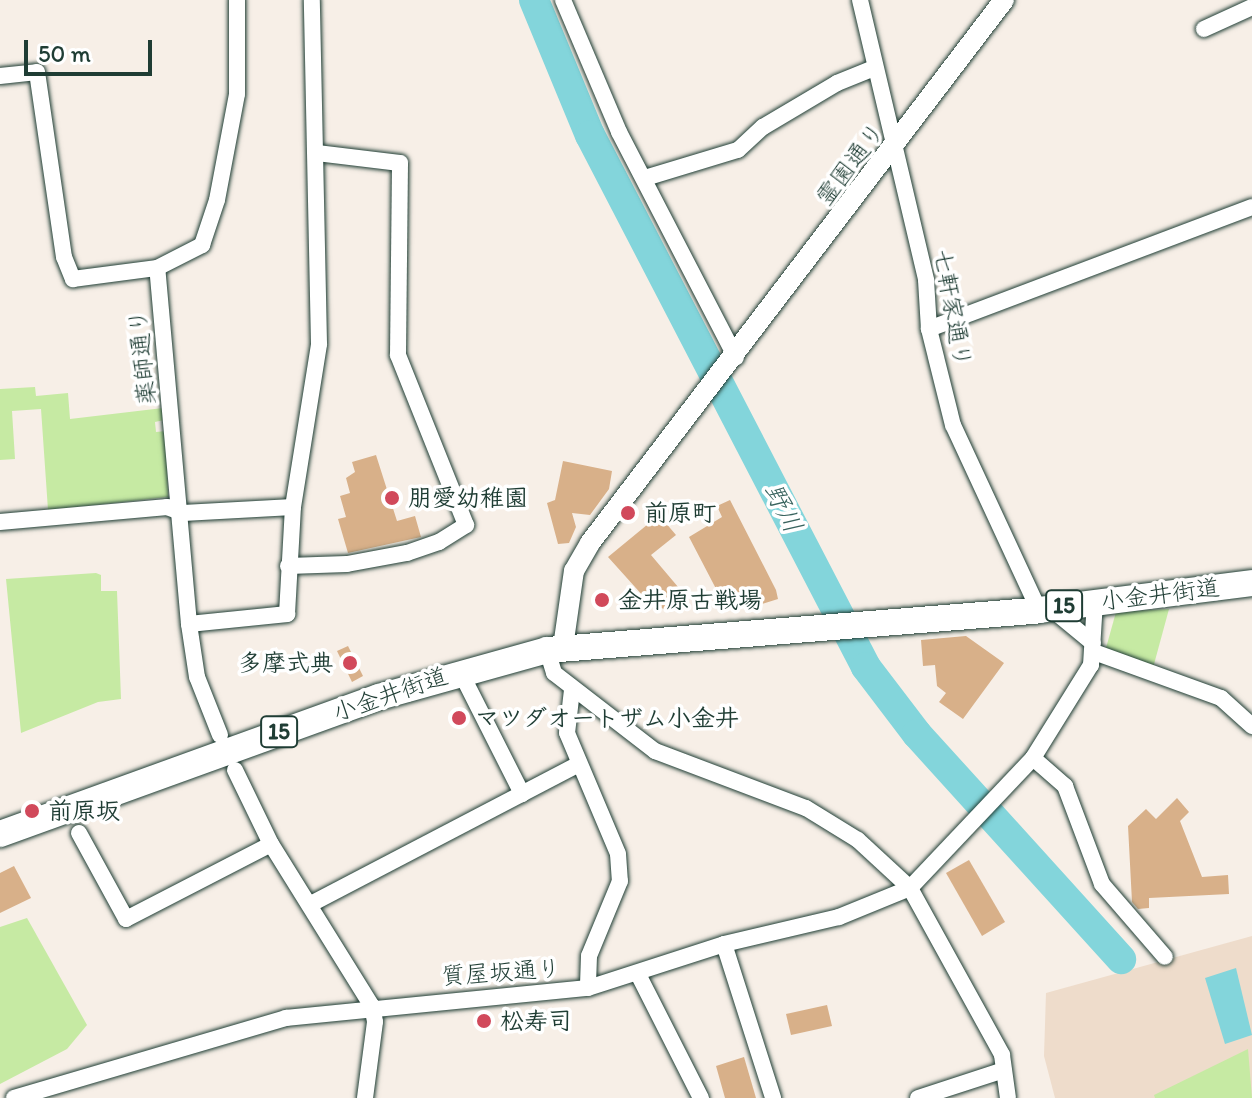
<!DOCTYPE html>
<meta charset="utf-8">
<style>
body{margin:0}
#map{position:relative;width:1252px;height:1098px;overflow:hidden;background:#f7efe7;font-family:Itim,"Klee One",sans-serif}
div>[style]{position:absolute}
[style*='--x']{left:calc(var(--x)*1px);top:calc(var(--y)*1px);width:calc(var(--w)*1px);rotate:calc(var(--a)*1deg)}
.built>*{inset:0;background:#eedccb}
.green>*{inset:0;background:#c6eaa3}
.water>*{inset:0;background:#83d5db}
.river>*{height:30px;margin:-15px;padding:0 15px;transform-origin:15px;border-radius:15px;background:#83d5db}
.building>*{inset:0;background:#d8b089}
.roads{filter:drop-shadow(0 0 2px #1f3d34) drop-shadow(0 0 2px #1f3d34)}
.minor>*{height:16px;margin:-8px;padding:0 8px;transform-origin:8px;border-radius:8px;background:#fff}
.tertiary>*{height:20px;margin:-10px;padding:0 10px;transform-origin:10px;border-radius:10px;background:#fff}
.primary>*{height:26px;margin:-13px;padding:0 13px;transform-origin:13px;border-radius:13px;background:#fff}
.dots>*{width:22px;height:22px;translate:-50% -50%;box-sizing:border-box;border:4px solid #fff;border-radius:50%}
span{translate:-50% -50%;white-space:nowrap;text-align:center;line-height:1.15;-webkit-text-stroke:7px #fff;paint-order:stroke}
.shield-label span{padding:2px 6px;background:#fff;border:2px solid;border-radius:6px;-webkit-text-stroke-width:0}
.shield-label{font-size:22px;color:#1f3d34;font-weight:700}
.street-label{font-size:24px;color:#1f3d34}
.poi-label{font-size:24px;color:#1f3d34;font-weight:700}
.left{translate:0 -50%;text-align:left}
.right{translate:-100% -50%;text-align:right}
.water-label{font-size:26px;color:#38635e;font-style:italic}
.scale{position:absolute;left:24px;top:40px;width:128px;height:36px;box-sizing:border-box;border:4px solid #1f3d34;border-top:0;padding-left:10px;font-size:24px;line-height:28px;white-space:nowrap;color:#1f3d34;-webkit-text-stroke:6px #fff;paint-order:stroke}
</style>
<div id="map">
<div class="built">
<div style="clip-path:polygon(1252px 936px,1252px 1098px,1055px 1098px,1044px 1056px,1046px 993px)"></div>
</div>
<div class="green">
<div style="clip-path:polygon(35px 387px,36px 396px,68px 393px,70px 419px,163px 408px,164px 420px,155px 422px,156px 432px,166px 431px,168px 497px,48px 510px,41px 409px,12px 411px,15px 459px,0 460px,0 389px)"></div>
<div style="clip-path:polygon(96px 573px,101px 575px,101px 591px,117px 591px,121px 699px,98px 702px,21px 733px,6px 579px)"></div>
<div style="clip-path:polygon(1169px 609px,1153px 668px,1106px 648px,1116px 612px)"></div>
<div style="clip-path:polygon(27px 918px,87px 1025px,67px 1049px,0 1084px,0 927px)"></div>
<div style="clip-path:polygon(1248px 1049px,1252px 1098px,1155px 1098px,1154px 1095px)"></div>
</div>
<div class="water">
<div style="clip-path:polygon(1236px 968px,1252px 1035px,1225px 1044px,1205px 978px)"></div>
</div>
<div class="river">
<div style="--x:534;--y:0;--w:146;--a:67.5"></div>
<div style="--x:590;--y:135;--w:599;--a:62.58"></div>
<div style="--x:866;--y:667;--w:84;--a:52.7"></div>
<div style="--x:917;--y:734;--w:304;--a:47.8"></div>
</div>
<div class="building">
<div style="clip-path:polygon(376px 455px,397px 521px,415px 516px,421px 537px,348px 553px,338px 519px,346px 517px,340px 496px,350px 493px,346px 478px,355px 472px,352px 462px)"></div>
<div style="clip-path:polygon(563px 461px,612px 471px,609px 489px,590px 515px,572px 513px,576px 527px,569px 543px,558px 544px,547px 503px,555px 500px)"></div>
<div style="clip-path:polygon(730px 500px,776px 590px,778px 599px,762px 604px,760px 595px,725px 606px,689px 537px,722px 517px,717px 506px)"></div>
<div style="clip-path:polygon(659px 515px,676px 535px,651px 555px,684px 594px,665px 610px,644px 597px,608px 557px)"></div>
<div style="clip-path:polygon(966px 636px,1004px 663px,963px 719px,939px 702px,946px 693px,937px 686px,935px 665px,923px 666px,921px 640px)"></div>
<div style="clip-path:polygon(348px 646px,363px 676px,352px 682px,337px 651px)"></div>
<div style="clip-path:polygon(1177px 798px,1189px 812px,1180px 821px,1202px 877px,1228px 875px,1229px 894px,1149px 898px,1149px 908px,1138px 909px,1132px 902px,1128px 826px,1146px 809px,1156px 819px)"></div>
<div style="clip-path:polygon(969px 860px,1005px 922px,982px 936px,946px 873px)"></div>
<div style="clip-path:polygon(14px 866px,31px 898px,0 913px,0 873px)"></div>
<div style="clip-path:polygon(827px 1005px,832px 1026px,791px 1035px,786px 1014px)"></div>
<div style="clip-path:polygon(744px 1057px,756px 1098px,725px 1098px,716px 1066px)"></div>
</div>
<div class="roads">
<div class="minor">
<div style="--x:563;--y:0;--w:143;--a:67"></div>
<div style="--x:619;--y:132;--w:254;--a:62.6"></div>
<div style="--x:860;--y:0;--w:288;--a:76.7"></div>
<div style="--x:926;--y:280;--w:49;--a:86.5"></div>
<div style="--x:929;--y:329;--w:99;--a:76"></div>
<div style="--x:953;--y:425;--w:204;--a:65.1"></div>
<div style="--x:1204;--y:29;--w:53;--a:-24.6"></div>
<div style="--x:0;--y:76;--w:37;--a:-6"></div>
<div style="--x:37;--y:72;--w:187;--a:81.7"></div>
<div style="--x:64;--y:257;--w:24;--a:68"></div>
<div style="--x:73;--y:279;--w:85;--a:-7.5"></div>
<div style="--x:645;--y:178;--w:97;--a:-16.8"></div>
<div style="--x:738;--y:150;--w:34;--a:-43"></div>
<div style="--x:763;--y:127;--w:86;--a:-30.7"></div>
<div style="--x:837;--y:83;--w:38;--a:-22"></div>
<div style="--x:929;--y:329;--w:345;--a:-20.7"></div>
<div style="--x:0;--y:522;--w:168;--a:-5.1"></div>
<div style="--x:167;--y:507;--w:17;--a:21"></div>
<div style="--x:183;--y:513;--w:110;--a:-3.1"></div>
<div style="--x:288;--y:566;--w:59;--a:-1.9"></div>
<div style="--x:347;--y:564;--w:61;--a:-10.4"></div>
<div style="--x:407;--y:553;--w:34;--a:-19"></div>
<div style="--x:439;--y:542;--w:32;--a:-32"></div>
<div style="--x:466;--y:525;--w:183;--a:-111.8"></div>
<div style="--x:398;--y:355;--w:192;--a:-89.4"></div>
<div style="--x:400;--y:163;--w:84;--a:-173.1"></div>
<div style="--x:1058;--y:607;--w:8;--a:83"></div>
<div style="--x:1059;--y:615;--w:44;--a:39.5"></div>
<div style="--x:189;--y:624;--w:99;--a:-5.8"></div>
<div style="--x:287;--y:614;--w:107;--a:-86.8"></div>
<div style="--x:293;--y:507;--w:165;--a:-80.9"></div>
<div style="--x:319;--y:344;--w:344;--a:-91.2"></div>
<div style="--x:547;--y:650;--w:24;--a:73"></div>
<div style="--x:554;--y:673;--w:128;--a:37.7"></div>
<div style="--x:655;--y:751;--w:161;--a:20.7"></div>
<div style="--x:806;--y:808;--w:61;--a:31.6"></div>
<div style="--x:858;--y:840;--w:71;--a:42.7"></div>
<div style="--x:910;--y:888;--w:191;--a:61.1"></div>
<div style="--x:1002;--y:1055;--w:43;--a:82.1"></div>
<div style="--x:1094;--y:652;--w:135;--a:19.9"></div>
<div style="--x:1221;--y:698;--w:42;--a:42.1"></div>
<div style="--x:460;--y:671;--w:138;--a:63.2"></div>
<div style="--x:572;--y:690;--w:43;--a:96.6"></div>
<div style="--x:567;--y:733;--w:131;--a:67.1"></div>
<div style="--x:618;--y:854;--w:27;--a:86"></div>
<div style="--x:620;--y:881;--w:81;--a:112.5"></div>
<div style="--x:589;--y:956;--w:32;--a:92"></div>
<div style="--x:220;--y:735;--w:62;--a:-111.6"></div>
<div style="--x:197;--y:677;--w:54;--a:-98.6"></div>
<div style="--x:189;--y:624;--w:357;--a:-95.1"></div>
<div style="--x:157;--y:268;--w:51;--a:-27.1"></div>
<div style="--x:202;--y:245;--w:47;--a:-71.6"></div>
<div style="--x:217;--y:200;--w:108;--a:-79.3"></div>
<div style="--x:237;--y:94;--w:94;--a:-90"></div>
<div style="--x:1033;--y:758;--w:43;--a:41.2"></div>
<div style="--x:1065;--y:786;--w:105;--a:69.3"></div>
<div style="--x:1102;--y:884;--w:96;--a:49.2"></div>
<div style="--x:235;--y:770;--w:82;--a:64.1"></div>
<div style="--x:271;--y:844;--w:191;--a:58.1"></div>
<div style="--x:372;--y:1006;--w:16;--a:79"></div>
<div style="--x:375;--y:1022;--w:77;--a:97.5"></div>
<div style="--x:79;--y:833;--w:98;--a:61.3"></div>
<div style="--x:126;--y:919;--w:163;--a:-27.3"></div>
<div style="--x:311;--y:904;--w:300;--a:-27.6"></div>
<div style="--x:724;--y:944;--w:162;--a:72.3"></div>
<div style="--x:639;--y:976;--w:137;--a:63.1"></div>
<div style="--x:14;--y:1098;--w:284;--a:-16.4"></div>
<div style="--x:286;--y:1018;--w:303;--a:-5.7"></div>
<div style="--x:588;--y:988;--w:143;--a:-17.9"></div>
<div style="--x:724;--y:944;--w:118;--a:-13.2"></div>
<div style="--x:839;--y:917;--w:77;--a:-22.2"></div>
<div style="--x:910;--y:888;--w:179;--a:-46.6"></div>
<div style="--x:1033;--y:758;--w:110;--a:-58.1"></div>
<div style="--x:1091;--y:665;--w:63;--a:-86.4"></div>
<div style="--x:918;--y:1098;--w:90;--a:-18"></div>
</div>
<div class="tertiary">
<div style="--x:563;--y:647;--w:77;--a:-81.8"></div>
<div style="--x:574;--y:571;--w:32;--a:-60"></div>
<div style="--x:590;--y:543;--w:683;--a:-52.68"></div>
</div>
<div class="primary">
<div style="--x:0;--y:834;--w:403;--a:-19.9"></div>
<div style="--x:379;--y:697;--w:174;--a:-15.6"></div>
<div style="--x:547;--y:650;--w:494;--a:-4.6"></div>
<div style="--x:1039;--y:610;--w:215;--a:-7.2"></div>
</div>
</div>
<div class="dots">
<div style="left:392px;top:498px;background:#d1495b"></div>
<div style="left:628px;top:513px;background:#d1495b"></div>
<div style="left:602px;top:600px;background:#d1495b"></div>
<div style="left:350px;top:663px;background:#d1495b"></div>
<div style="left:459px;top:718px;background:#d1495b"></div>
<div style="left:32px;top:811px;background:#d1495b"></div>
<div style="left:484px;top:1021px;background:#d1495b"></div>
</div>
<div class="shield-label">
<span style="left:1064px;top:606px">15</span>
<span style="left:279px;top:732px">15</span>
</div>
<div class="street-label">
<span style="left:850px;top:164px;rotate:-53deg">霊園通り</span>
<span style="left:953px;top:308px;rotate:80deg">七軒家通り</span>
<span style="left:142px;top:357px;rotate:-96deg">薬師通り</span>
<span style="left:1160px;top:594px;rotate:-7deg">小金井街道</span>
<span style="left:390px;top:694px;rotate:-19deg">小金井街道</span>
<span style="left:501px;top:972px;rotate:-4deg">質屋坂通り</span>
</div>
<div class="poi-label">
<span class="left" style="left:408px;top:498px">朋愛幼稚園</span>
<span class="left" style="left:644px;top:513px">前原町</span>
<span class="left" style="left:618px;top:600px">金井原古戦場</span>
<span class="right" style="left:334px;top:663px">多摩式典</span>
<span class="left" style="left:475px;top:718px">マツダオートザム小金井</span>
<span class="left" style="left:48px;top:811px">前原坂</span>
<span class="left" style="left:500px;top:1021px">松寿司</span>
</div>
<div class="water-label">
<span style="left:783px;top:508px;rotate:63deg">野川</span>
</div>
<div class="scale">50 m</div>
</div>
